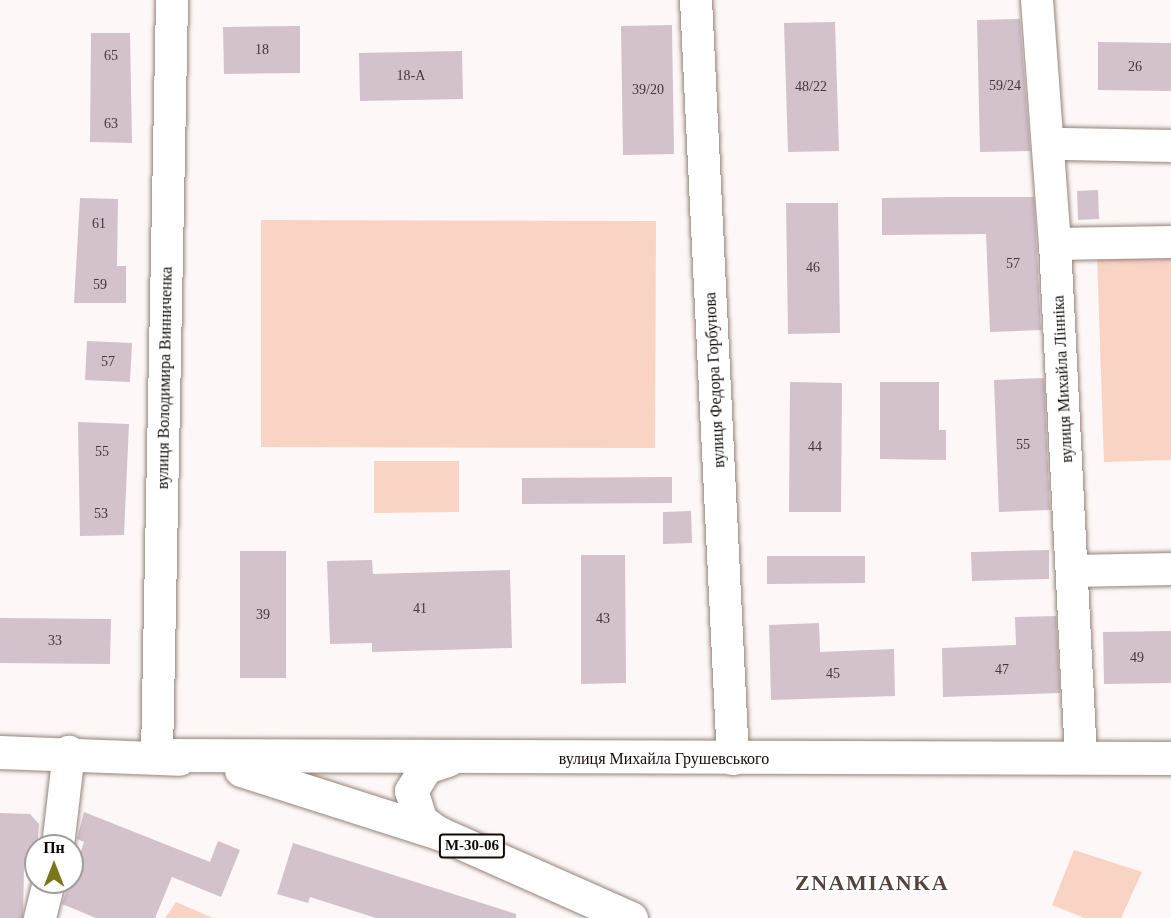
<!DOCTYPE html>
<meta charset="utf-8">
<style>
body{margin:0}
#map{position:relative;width:1171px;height:918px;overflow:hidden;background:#fdf8f7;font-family:Georgia,serif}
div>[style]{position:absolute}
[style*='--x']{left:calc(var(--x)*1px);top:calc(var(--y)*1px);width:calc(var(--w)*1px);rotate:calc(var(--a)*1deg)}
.green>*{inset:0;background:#f9d3c4}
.building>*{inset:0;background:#d3c1cc}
.roads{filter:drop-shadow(0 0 2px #95827a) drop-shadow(0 0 2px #95827a)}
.minor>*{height:32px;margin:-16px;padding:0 16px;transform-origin:16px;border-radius:16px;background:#fff}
.major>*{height:33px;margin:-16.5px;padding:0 16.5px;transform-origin:16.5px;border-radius:16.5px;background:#fff}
span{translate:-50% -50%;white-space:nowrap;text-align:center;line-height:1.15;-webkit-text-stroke:5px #fff;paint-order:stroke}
.number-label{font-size:14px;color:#423839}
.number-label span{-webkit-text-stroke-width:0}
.shield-label span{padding:2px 4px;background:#fff;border:2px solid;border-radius:4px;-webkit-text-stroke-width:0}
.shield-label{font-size:15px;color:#110b08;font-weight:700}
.street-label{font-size:16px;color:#110b08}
.district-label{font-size:22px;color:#55443d;font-weight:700;letter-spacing:1.5px}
.north{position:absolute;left:24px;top:834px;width:60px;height:60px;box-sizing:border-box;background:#fff;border:2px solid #a09d9c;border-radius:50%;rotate:0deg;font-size:16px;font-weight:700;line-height:24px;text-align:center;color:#110b08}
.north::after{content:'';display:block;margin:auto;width:21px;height:27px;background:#797519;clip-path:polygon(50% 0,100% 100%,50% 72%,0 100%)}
</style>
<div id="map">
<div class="green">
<div style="clip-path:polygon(261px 220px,656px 221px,655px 448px,261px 447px)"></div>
<div style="clip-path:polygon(1171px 252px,1171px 460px,1104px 462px,1097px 255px)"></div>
<div style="clip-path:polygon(374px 461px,459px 461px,459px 512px,374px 513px)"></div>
<div style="clip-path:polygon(1074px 850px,1142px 872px,1121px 918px,1085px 918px,1052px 905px)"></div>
<div style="clip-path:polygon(176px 902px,213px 918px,165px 918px)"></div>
</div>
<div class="building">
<div style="clip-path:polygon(1020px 19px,1030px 151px,980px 152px,977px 20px)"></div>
<div style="clip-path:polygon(835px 22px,839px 151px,788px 152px,784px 23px)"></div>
<div style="clip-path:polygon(672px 25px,674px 154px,623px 155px,621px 26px)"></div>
<div style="clip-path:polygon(300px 26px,300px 73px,224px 74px,223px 27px)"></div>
<div style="clip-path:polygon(91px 33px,130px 33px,132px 143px,90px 142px)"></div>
<div style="clip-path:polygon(1098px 42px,1171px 43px,1171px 91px,1098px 90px)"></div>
<div style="clip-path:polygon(462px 51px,463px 99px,360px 101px,359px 53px)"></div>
<div style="clip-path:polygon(1098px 190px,1099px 219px,1078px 220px,1077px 191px)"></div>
<div style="clip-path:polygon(955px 197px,1034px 197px,1041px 330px,990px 332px,986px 234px,882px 235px,882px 198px)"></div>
<div style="clip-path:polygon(80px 198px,118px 199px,117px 266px,126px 266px,126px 303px,74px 303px)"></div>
<div style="clip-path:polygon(786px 203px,838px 203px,840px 333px,788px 334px)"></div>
<div style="clip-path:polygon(87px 341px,132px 343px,130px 382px,85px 380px)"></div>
<div style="clip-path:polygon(1044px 378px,1050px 510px,999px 512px,994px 380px)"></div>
<div style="clip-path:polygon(790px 382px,842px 383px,841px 512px,789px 512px)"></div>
<div style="clip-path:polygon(880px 382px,939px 382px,939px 430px,946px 430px,946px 460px,880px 459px)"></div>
<div style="clip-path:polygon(78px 422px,129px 424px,124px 535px,80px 536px)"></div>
<div style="clip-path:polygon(672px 477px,672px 503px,522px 504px,522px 478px)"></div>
<div style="clip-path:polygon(691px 511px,692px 543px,663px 544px,663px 512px)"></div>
<div style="clip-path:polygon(1049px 550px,1049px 579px,972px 581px,971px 552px)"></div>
<div style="clip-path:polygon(240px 551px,286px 551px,286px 678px,240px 678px)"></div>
<div style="clip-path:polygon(581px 555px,625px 555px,626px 683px,581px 684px)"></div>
<div style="clip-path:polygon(767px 556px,865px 556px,865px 583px,767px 584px)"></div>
<div style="clip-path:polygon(372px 560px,373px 574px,510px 570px,512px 648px,372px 652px,372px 643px,330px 644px,327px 561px)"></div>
<div style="clip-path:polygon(1056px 616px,1060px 693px,943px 697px,942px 648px,1016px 645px,1015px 617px)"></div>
<div style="clip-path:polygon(0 618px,111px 619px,110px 664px,0 663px)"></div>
<div style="clip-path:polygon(819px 623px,820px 652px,894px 649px,895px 696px,771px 700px,769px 625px)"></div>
<div style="clip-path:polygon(1171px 631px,1171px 683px,1104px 684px,1103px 632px)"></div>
<div style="clip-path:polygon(84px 812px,210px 862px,218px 841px,240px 850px,221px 897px,172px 877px,155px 918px,96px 918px,62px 904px,84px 842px,77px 839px)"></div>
<div style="clip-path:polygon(0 813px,30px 814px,39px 824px,36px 867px,24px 867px,23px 918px,0 918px)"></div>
<div style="clip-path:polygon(293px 843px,516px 914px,516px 918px,376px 918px,310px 897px,308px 903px,277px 894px)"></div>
</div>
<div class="roads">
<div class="minor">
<div style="--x:696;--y:0;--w:760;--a:87.21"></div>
<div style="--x:1037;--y:0;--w:245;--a:85.8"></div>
<div style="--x:1055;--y:244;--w:515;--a:87.1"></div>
<div style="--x:1064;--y:144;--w:107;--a:1.1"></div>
<div style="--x:1055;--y:244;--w:116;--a:-1"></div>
<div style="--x:1074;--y:571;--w:97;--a:-1.2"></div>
<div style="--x:157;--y:755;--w:755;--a:-88.86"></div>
<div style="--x:58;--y:846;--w:95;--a:-83.3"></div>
<div style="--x:40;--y:918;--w:37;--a:-76"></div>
</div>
<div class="major">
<div style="--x:0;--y:752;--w:179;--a:2.2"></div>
<div style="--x:157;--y:755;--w:1014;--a:0.17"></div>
<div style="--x:241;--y:770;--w:208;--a:17.7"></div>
<div style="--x:439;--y:833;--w:210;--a:23.9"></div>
<div style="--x:437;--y:832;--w:19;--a:-145"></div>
<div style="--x:421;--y:821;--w:32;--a:-108"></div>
<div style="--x:411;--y:791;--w:28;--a:-58"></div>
<div style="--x:426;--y:767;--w:23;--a:-18"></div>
</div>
</div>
<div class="number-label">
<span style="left:262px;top:50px">18</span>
<span style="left:111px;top:56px">65</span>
<span style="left:1135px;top:67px">26</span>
<span style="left:411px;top:76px">18-А</span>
<span style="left:1005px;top:86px">59/24</span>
<span style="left:811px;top:87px">48/22</span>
<span style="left:648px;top:90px">39/20</span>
<span style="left:111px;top:124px">63</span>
<span style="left:99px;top:224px">61</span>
<span style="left:1013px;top:264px">57</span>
<span style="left:813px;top:268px">46</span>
<span style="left:100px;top:285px">59</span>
<span style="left:108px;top:362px">57</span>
<span style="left:1023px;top:445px">55</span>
<span style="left:815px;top:447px">44</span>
<span style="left:102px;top:452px">55</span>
<span style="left:101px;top:514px">53</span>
<span style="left:420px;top:609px">41</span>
<span style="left:263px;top:615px">39</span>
<span style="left:603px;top:619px">43</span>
<span style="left:55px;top:641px">33</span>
<span style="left:1137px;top:658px">49</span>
<span style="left:1002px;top:670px">47</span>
<span style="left:833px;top:674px">45</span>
</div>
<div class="shield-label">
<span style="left:472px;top:846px">М-30-06</span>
</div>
<div class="street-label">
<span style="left:165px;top:378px;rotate:-89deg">вулиця Володимира Винниченка</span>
<span style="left:1063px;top:379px;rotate:-93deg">вулиця Михайла Лінніка</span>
<span style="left:715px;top:380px;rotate:-93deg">вулиця Федора Горбунова</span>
<span style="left:664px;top:759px">вулиця Михайла Грушевського</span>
</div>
<div class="district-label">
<span style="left:872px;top:883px">ZNAMIANKA</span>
</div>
<div class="north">Пн</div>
</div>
